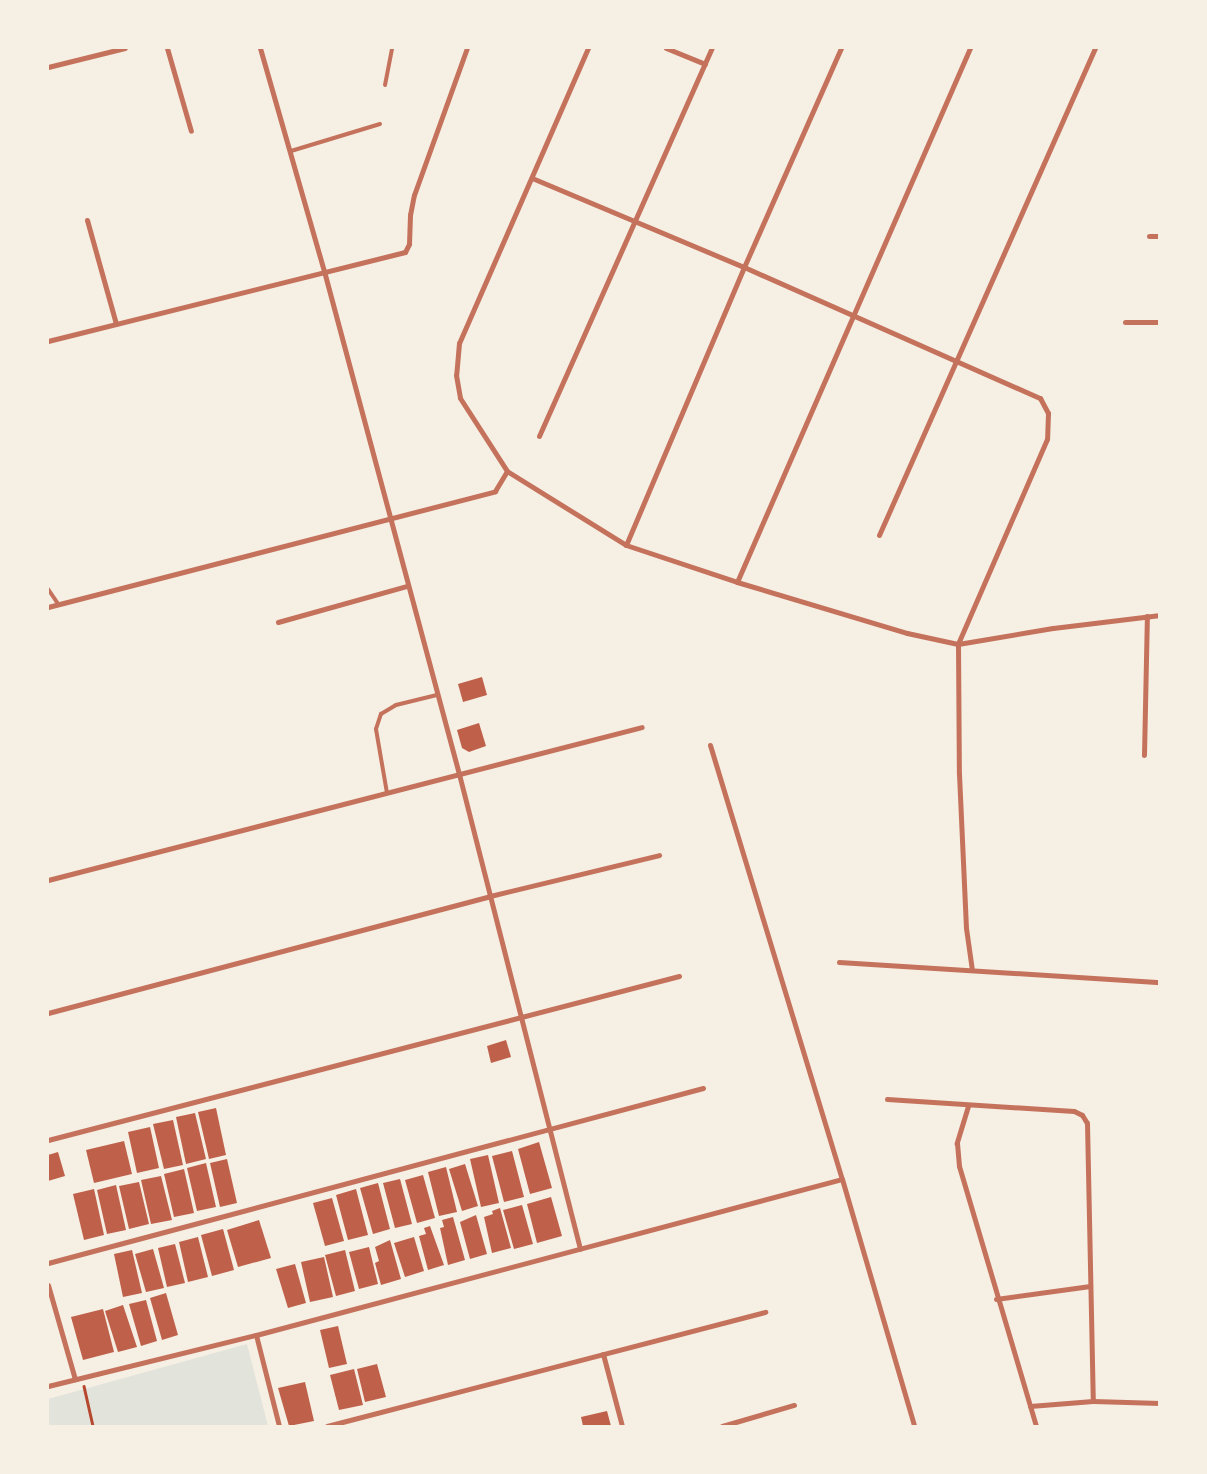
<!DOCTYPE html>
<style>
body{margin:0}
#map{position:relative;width:1207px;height:1474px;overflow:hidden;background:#f6efe4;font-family:"DejaVu Sans",sans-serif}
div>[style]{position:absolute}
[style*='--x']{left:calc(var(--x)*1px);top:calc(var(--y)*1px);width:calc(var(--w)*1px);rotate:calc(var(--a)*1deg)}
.green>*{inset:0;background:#e2e4dc}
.building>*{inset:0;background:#bf614a}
.path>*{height:2.5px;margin:-1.25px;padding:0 1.25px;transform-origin:1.25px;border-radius:1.25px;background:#b5482f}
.service>*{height:4px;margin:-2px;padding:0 2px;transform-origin:2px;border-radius:2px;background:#c5725c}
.minor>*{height:5px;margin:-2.5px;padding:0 2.5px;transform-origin:2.5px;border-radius:2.5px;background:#c5725c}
span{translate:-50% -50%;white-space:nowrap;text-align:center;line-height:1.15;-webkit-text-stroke:4px #f6efe4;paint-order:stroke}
.frame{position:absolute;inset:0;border:49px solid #f6efe4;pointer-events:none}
</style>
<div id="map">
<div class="green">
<div style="clip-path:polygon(247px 1344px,268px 1426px,48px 1426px,48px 1399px)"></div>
</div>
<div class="building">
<div style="clip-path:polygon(482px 677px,487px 695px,463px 702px,458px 684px)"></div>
<div style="clip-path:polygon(479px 723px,486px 746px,469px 752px,462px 748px,457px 730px)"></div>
<div style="clip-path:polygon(506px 1040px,511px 1057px,491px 1063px,487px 1046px)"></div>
<div style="clip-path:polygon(216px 1108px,226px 1155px,209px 1159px,198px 1112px)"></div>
<div style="clip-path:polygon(195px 1113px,206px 1159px,186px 1164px,176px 1117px)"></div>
<div style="clip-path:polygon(173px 1120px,183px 1165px,164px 1169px,153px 1124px)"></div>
<div style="clip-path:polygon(150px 1127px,159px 1168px,137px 1173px,128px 1132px)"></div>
<div style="clip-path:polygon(124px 1141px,132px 1174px,94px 1183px,86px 1150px)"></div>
<div style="clip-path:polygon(539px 1142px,552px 1188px,530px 1194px,518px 1149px)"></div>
<div style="clip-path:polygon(512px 1151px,524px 1197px,504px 1202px,492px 1156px)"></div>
<div style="clip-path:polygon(58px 1152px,65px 1176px,48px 1181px,48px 1155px)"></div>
<div style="clip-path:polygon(488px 1155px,499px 1203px,481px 1207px,470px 1159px)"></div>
<div style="clip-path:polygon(227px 1159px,237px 1203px,220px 1207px,210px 1163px)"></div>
<div style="clip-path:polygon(206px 1163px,216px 1207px,197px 1211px,187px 1168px)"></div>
<div style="clip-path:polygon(465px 1164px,478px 1206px,462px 1211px,449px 1169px)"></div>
<div style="clip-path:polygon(446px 1167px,457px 1212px,439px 1216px,428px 1172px)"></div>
<div style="clip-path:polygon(184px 1169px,194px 1213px,174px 1217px,164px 1174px)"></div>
<div style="clip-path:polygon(423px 1175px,435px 1218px,417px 1223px,405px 1180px)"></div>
<div style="clip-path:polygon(161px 1176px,172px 1220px,151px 1224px,141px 1180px)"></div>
<div style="clip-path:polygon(400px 1179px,412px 1224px,395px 1228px,383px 1183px)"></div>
<div style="clip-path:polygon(139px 1182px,149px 1224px,129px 1229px,119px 1186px)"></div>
<div style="clip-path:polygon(378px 1183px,390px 1229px,373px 1234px,360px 1188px)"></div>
<div style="clip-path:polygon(116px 1185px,126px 1230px,107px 1234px,97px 1190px)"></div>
<div style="clip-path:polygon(94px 1189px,104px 1235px,84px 1240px,73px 1194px)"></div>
<div style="clip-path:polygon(356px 1189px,368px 1235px,348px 1240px,336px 1195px)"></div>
<div style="clip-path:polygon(551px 1197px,562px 1236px,537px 1243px,527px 1204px)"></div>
<div style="clip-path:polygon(332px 1198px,344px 1241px,325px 1246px,313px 1203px)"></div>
<div style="clip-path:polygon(522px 1205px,533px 1244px,514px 1249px,503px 1210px)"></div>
<div style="clip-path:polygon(500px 1208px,511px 1248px,492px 1253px,484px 1217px,493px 1214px,492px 1211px)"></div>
<div style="clip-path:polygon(476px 1215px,487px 1254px,470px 1259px,460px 1222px)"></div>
<div style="clip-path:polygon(453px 1217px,465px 1260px,448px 1265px,440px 1228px,444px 1227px,442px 1220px)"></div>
<div style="clip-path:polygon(259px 1220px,271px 1258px,238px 1267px,227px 1230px)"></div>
<div style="clip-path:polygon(430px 1226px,444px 1265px,428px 1270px,419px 1236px,426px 1234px,424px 1228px)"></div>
<div style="clip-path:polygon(223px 1229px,234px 1270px,212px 1276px,201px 1235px)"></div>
<div style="clip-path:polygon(198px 1237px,208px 1277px,188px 1282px,179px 1242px)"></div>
<div style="clip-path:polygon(414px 1237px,424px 1271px,405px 1277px,394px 1243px)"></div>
<div style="clip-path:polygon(390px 1240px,401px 1279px,381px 1285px,375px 1263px,379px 1261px,375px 1247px)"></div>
<div style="clip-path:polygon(175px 1244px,185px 1283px,167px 1287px,158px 1248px)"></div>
<div style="clip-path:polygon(369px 1247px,378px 1284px,359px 1289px,349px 1252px)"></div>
<div style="clip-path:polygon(153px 1249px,164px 1288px,146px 1292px,135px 1254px)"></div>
<div style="clip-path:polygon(132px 1250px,142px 1293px,123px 1297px,114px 1254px)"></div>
<div style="clip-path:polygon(345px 1250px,355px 1291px,336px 1296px,325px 1255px)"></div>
<div style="clip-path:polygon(324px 1257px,333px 1297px,310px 1302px,301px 1262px)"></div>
<div style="clip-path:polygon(295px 1264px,306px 1303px,288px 1308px,276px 1269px)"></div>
<div style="clip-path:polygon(166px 1293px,178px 1335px,162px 1340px,150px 1298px)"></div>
<div style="clip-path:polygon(146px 1300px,157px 1341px,141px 1346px,129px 1304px)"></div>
<div style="clip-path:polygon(123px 1305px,137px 1347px,118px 1352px,105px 1311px)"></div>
<div style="clip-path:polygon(103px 1309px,114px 1352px,83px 1360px,71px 1317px)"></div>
<div style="clip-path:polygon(338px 1326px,347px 1364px,329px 1368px,320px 1330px)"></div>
<div style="clip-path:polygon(377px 1364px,386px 1397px,365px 1402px,357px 1369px)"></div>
<div style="clip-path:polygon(354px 1369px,363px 1405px,339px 1410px,330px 1375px)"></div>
<div style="clip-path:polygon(305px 1382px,314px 1421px,289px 1426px,278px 1388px)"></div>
<div style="clip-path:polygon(607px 1411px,611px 1426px,583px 1426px,581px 1417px)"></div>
</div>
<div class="path">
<div style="--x:84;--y:1386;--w:41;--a:77.3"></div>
</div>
<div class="service">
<div style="--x:385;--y:85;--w:38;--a:-79"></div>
<div style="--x:291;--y:151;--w:93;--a:-16.9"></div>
<div style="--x:48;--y:589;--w:18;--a:56"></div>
<div style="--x:387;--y:793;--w:65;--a:-99.8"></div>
<div style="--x:376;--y:729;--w:16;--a:-72"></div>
<div style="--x:381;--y:714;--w:17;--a:-31"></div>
<div style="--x:396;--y:705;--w:42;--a:-13.7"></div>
</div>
<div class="minor">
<div style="--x:167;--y:48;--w:86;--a:73.9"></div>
<div style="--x:260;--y:48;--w:232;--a:74"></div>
<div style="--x:324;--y:271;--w:521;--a:74.98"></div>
<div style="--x:459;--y:774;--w:490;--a:75.7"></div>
<div style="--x:588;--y:48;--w:322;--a:113.6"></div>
<div style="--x:459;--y:343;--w:32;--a:95"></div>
<div style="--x:456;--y:375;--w:23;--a:80"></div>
<div style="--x:460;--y:398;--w:87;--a:57.2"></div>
<div style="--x:507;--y:471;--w:140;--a:31.9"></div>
<div style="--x:626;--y:545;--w:117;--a:18.4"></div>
<div style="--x:737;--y:582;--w:177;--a:16.7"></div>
<div style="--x:907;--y:633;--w:52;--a:12.2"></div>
<div style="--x:958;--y:644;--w:96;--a:-9.6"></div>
<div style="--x:1053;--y:628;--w:108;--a:-6.9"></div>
<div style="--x:666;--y:48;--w:42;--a:22.3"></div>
<div style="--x:48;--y:67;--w:79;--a:-13.9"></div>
<div style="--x:532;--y:178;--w:230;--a:22.8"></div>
<div style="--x:744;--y:267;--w:324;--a:23.9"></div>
<div style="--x:1040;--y:398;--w:17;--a:62"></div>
<div style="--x:1048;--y:413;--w:26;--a:92"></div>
<div style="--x:1047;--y:439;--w:223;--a:113.5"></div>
<div style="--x:958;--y:644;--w:130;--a:89.6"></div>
<div style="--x:959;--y:774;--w:154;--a:87.4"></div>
<div style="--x:966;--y:928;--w:42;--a:81.9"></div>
<div style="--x:87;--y:220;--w:108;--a:74.4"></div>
<div style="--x:1149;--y:236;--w:11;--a:0"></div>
<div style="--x:1125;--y:322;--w:35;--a:0"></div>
<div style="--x:48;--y:341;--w:368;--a:-14"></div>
<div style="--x:405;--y:252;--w:9;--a:-63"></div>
<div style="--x:409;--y:244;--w:29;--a:-88"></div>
<div style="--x:410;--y:215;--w:20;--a:-79"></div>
<div style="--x:414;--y:195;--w:156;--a:-70.2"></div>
<div style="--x:539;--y:436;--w:425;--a:-66"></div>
<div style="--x:879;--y:535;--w:533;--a:-66.08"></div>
<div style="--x:626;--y:545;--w:302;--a:-67"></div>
<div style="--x:744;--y:267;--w:240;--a:-66.1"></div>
<div style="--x:737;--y:582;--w:583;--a:-66.43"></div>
<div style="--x:48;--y:607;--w:462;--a:-14.5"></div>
<div style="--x:495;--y:491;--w:23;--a:-59"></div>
<div style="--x:278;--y:622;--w:134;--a:-15.6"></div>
<div style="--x:710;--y:745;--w:454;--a:73.1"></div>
<div style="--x:842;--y:1179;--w:257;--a:73.7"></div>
<div style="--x:1144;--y:755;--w:139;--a:-88.8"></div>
<div style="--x:48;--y:880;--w:613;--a:-14.44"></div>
<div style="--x:839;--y:962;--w:322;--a:3.6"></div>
<div style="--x:48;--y:1013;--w:457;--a:-14.8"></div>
<div style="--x:490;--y:896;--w:174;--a:-13.6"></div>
<div style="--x:887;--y:1099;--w:187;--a:3.7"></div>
<div style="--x:1074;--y:1111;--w:9;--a:27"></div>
<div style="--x:1082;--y:1115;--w:9;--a:58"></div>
<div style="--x:1087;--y:1123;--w:278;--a:88.8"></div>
<div style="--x:968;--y:1106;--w:39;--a:107"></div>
<div style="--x:957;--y:1143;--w:23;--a:85"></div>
<div style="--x:959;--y:1166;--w:271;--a:73.5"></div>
<div style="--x:48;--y:1140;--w:652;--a:-14.57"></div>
<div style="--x:48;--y:1263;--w:678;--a:-14.96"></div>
<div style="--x:48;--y:1285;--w:98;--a:74"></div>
<div style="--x:996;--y:1299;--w:95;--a:-7.9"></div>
<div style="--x:256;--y:1335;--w:94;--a:75.8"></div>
<div style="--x:603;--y:1354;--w:74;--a:75.2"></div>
<div style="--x:48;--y:1386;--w:214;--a:-13.8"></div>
<div style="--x:256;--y:1335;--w:606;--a:-14.91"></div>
<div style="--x:1030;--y:1406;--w:63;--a:-4.5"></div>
<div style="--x:1093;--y:1401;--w:67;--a:1.7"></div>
<div style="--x:327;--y:1426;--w:453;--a:-14.6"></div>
<div style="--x:722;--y:1426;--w:75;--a:-16.3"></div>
</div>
<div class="frame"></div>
</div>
